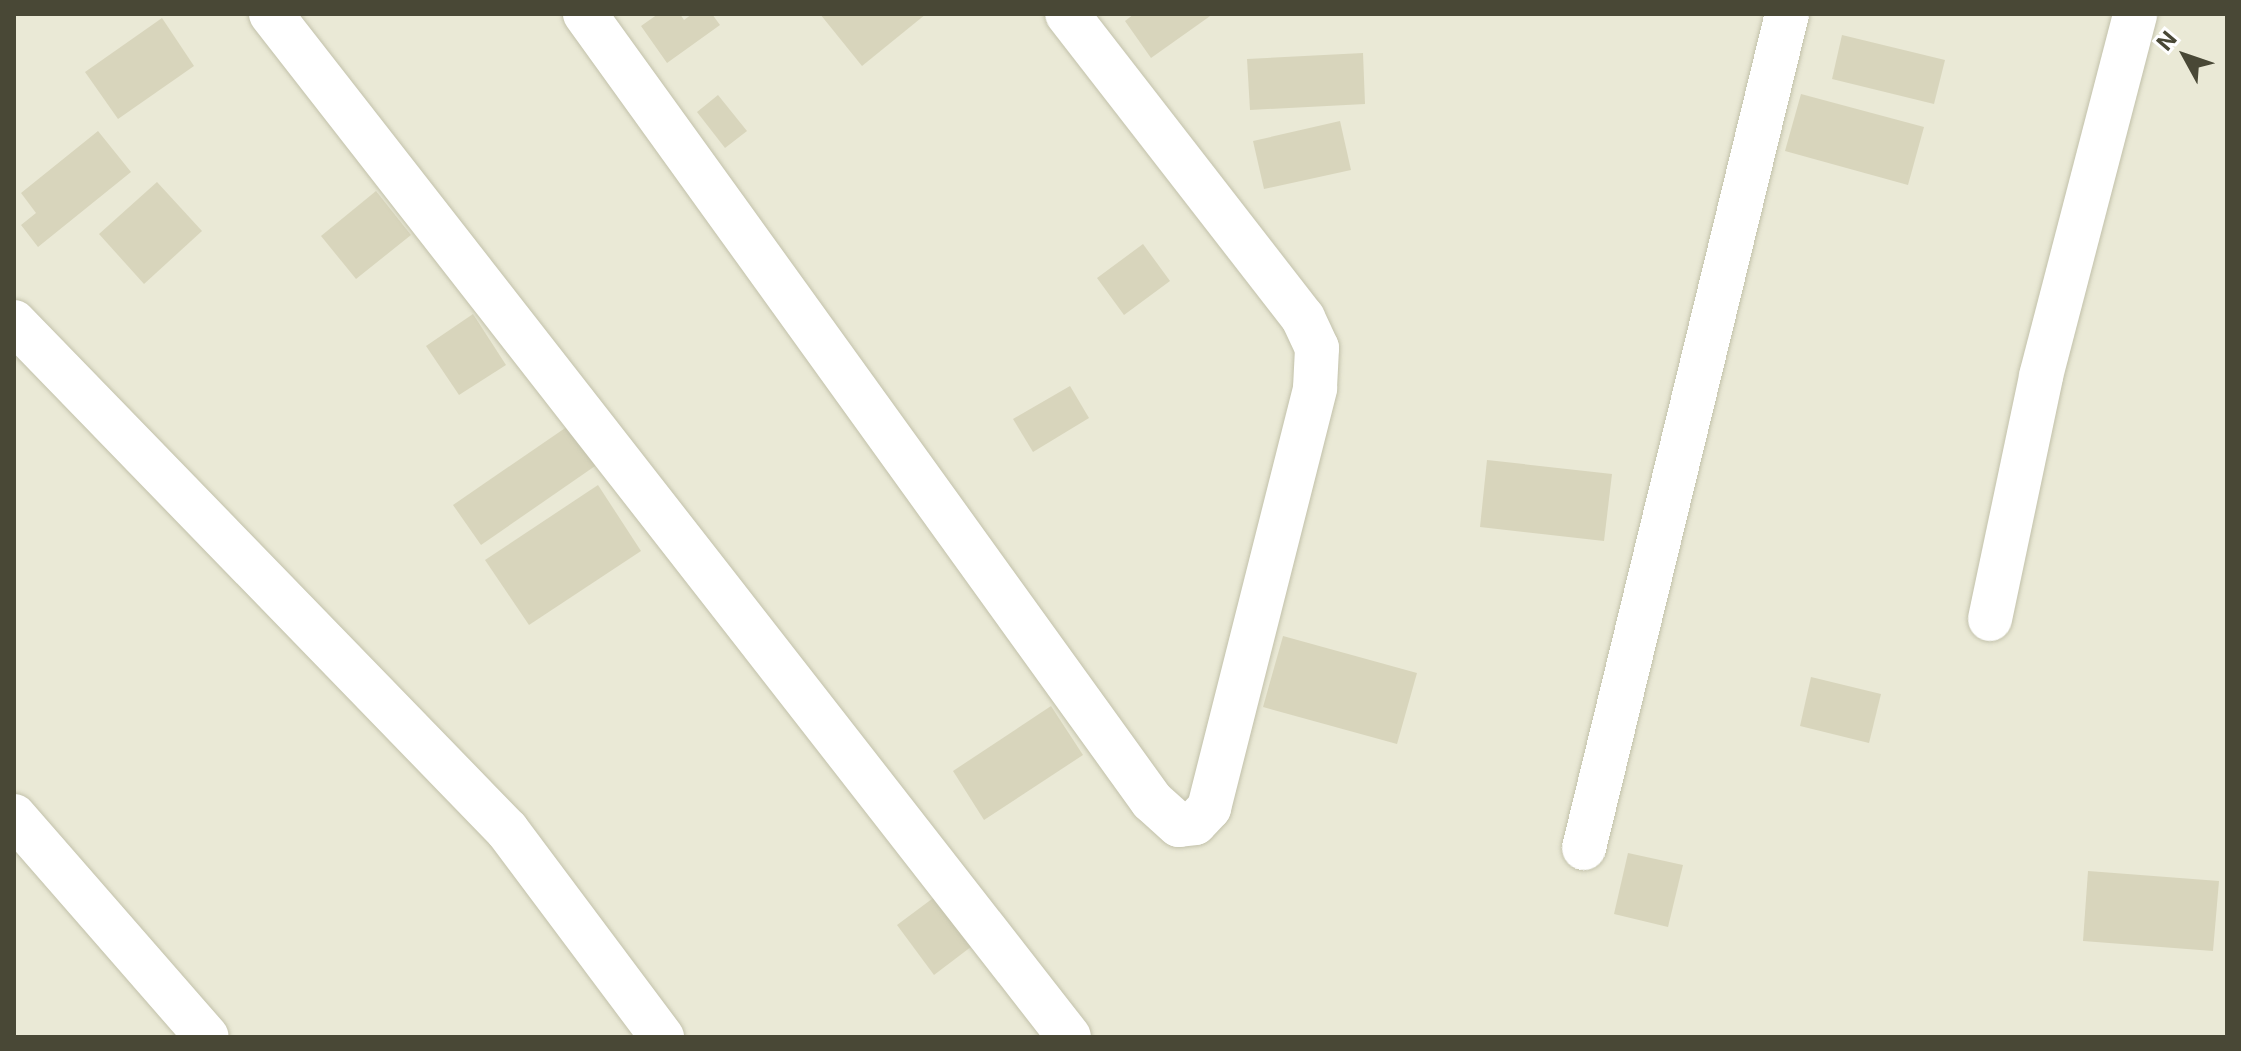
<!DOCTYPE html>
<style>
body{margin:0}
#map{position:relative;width:2241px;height:1051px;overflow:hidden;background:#f5f5e8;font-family:Inter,sans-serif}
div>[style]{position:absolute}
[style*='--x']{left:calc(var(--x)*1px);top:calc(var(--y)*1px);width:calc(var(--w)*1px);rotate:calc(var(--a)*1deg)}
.residential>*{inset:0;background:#eae9d6}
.building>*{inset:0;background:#d8d5bc}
.roads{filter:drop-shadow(0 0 2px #c2c1aa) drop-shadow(0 0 2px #c2c1aa)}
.minor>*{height:44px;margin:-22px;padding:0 22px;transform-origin:22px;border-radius:22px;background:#fff}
span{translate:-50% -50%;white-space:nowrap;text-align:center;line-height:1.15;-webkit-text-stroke:8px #fff;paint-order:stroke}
.frame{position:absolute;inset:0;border:16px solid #494836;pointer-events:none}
.north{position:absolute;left:2145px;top:16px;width:80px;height:80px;-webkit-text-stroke:6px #fff;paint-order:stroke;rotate:310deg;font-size:22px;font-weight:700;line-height:32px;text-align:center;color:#494836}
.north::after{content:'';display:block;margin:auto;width:28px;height:36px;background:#494836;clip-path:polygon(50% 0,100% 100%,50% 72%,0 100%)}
</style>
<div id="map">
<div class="residential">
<div style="clip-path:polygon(14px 14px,2227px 14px,2227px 1037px,14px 1037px)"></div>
</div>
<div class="building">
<div style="clip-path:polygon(658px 14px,680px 14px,684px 20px,692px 14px,712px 14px,720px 25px,667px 63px,641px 26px)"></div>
<div style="clip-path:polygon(820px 14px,926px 14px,862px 66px)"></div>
<div style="clip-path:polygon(1134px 14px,1213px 14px,1151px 58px,1125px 21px)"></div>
<div style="clip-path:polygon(162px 18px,194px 66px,118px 119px,85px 72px)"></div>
<div style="clip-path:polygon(1842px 35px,1945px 60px,1934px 104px,1832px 79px)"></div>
<div style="clip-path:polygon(1363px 53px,1365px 104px,1250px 110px,1247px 59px)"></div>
<div style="clip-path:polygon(1801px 94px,1924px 127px,1908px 185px,1785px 151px)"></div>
<div style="clip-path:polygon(718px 95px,747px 131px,725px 148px,697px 112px)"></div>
<div style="clip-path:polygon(1340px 121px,1351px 170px,1264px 189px,1253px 141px)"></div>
<div style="clip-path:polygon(98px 131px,131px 172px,38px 247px,21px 225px,36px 213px,21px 193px)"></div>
<div style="clip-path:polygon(157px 182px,202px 231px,144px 284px,99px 234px)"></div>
<div style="clip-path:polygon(376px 191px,411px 235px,356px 279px,321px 236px)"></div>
<div style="clip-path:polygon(1143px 244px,1170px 281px,1124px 315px,1097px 278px)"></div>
<div style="clip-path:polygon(473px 314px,506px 365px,459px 395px,426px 346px)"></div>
<div style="clip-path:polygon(1070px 386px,1089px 418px,1033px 452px,1013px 419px)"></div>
<div style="clip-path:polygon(571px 424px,598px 464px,481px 545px,453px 505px)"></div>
<div style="clip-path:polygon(1487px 460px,1612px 474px,1604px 541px,1480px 527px)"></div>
<div style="clip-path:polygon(598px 485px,641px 551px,529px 625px,485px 560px)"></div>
<div style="clip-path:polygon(1283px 636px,1417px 673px,1397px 744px,1263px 707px)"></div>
<div style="clip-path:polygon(1811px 677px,1881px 694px,1869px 743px,1800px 726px)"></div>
<div style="clip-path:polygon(1051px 706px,1083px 755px,984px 820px,953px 771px)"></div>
<div style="clip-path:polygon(1628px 853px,1683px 865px,1668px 927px,1614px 914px)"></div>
<div style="clip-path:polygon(2088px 871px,2219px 881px,2213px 951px,2083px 941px)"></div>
<div style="clip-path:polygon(948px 887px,984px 937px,934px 975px,897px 925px)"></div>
</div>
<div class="roads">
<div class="minor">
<div style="--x:271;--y:14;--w:1297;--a:52.04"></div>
<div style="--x:585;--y:14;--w:970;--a:54.23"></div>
<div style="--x:1152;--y:801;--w:36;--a:42"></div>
<div style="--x:1179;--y:825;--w:16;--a:-7"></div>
<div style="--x:1195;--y:823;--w:21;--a:-47"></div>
<div style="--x:1209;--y:808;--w:433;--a:-75.8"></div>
<div style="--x:1315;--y:388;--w:40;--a:-87.1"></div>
<div style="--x:1317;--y:348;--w:33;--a:-115"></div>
<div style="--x:1303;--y:318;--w:385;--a:-127.8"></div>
<div style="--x:14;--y:322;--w:708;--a:45.86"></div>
<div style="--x:507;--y:830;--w:259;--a:53.2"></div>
<div style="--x:1990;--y:619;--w:248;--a:-78.1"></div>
<div style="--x:2041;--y:376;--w:374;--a:-75.4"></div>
<div style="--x:14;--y:816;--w:293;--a:48.9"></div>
<div style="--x:1584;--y:848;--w:858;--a:-76.32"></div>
</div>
</div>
<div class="frame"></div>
<div class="north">N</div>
</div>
